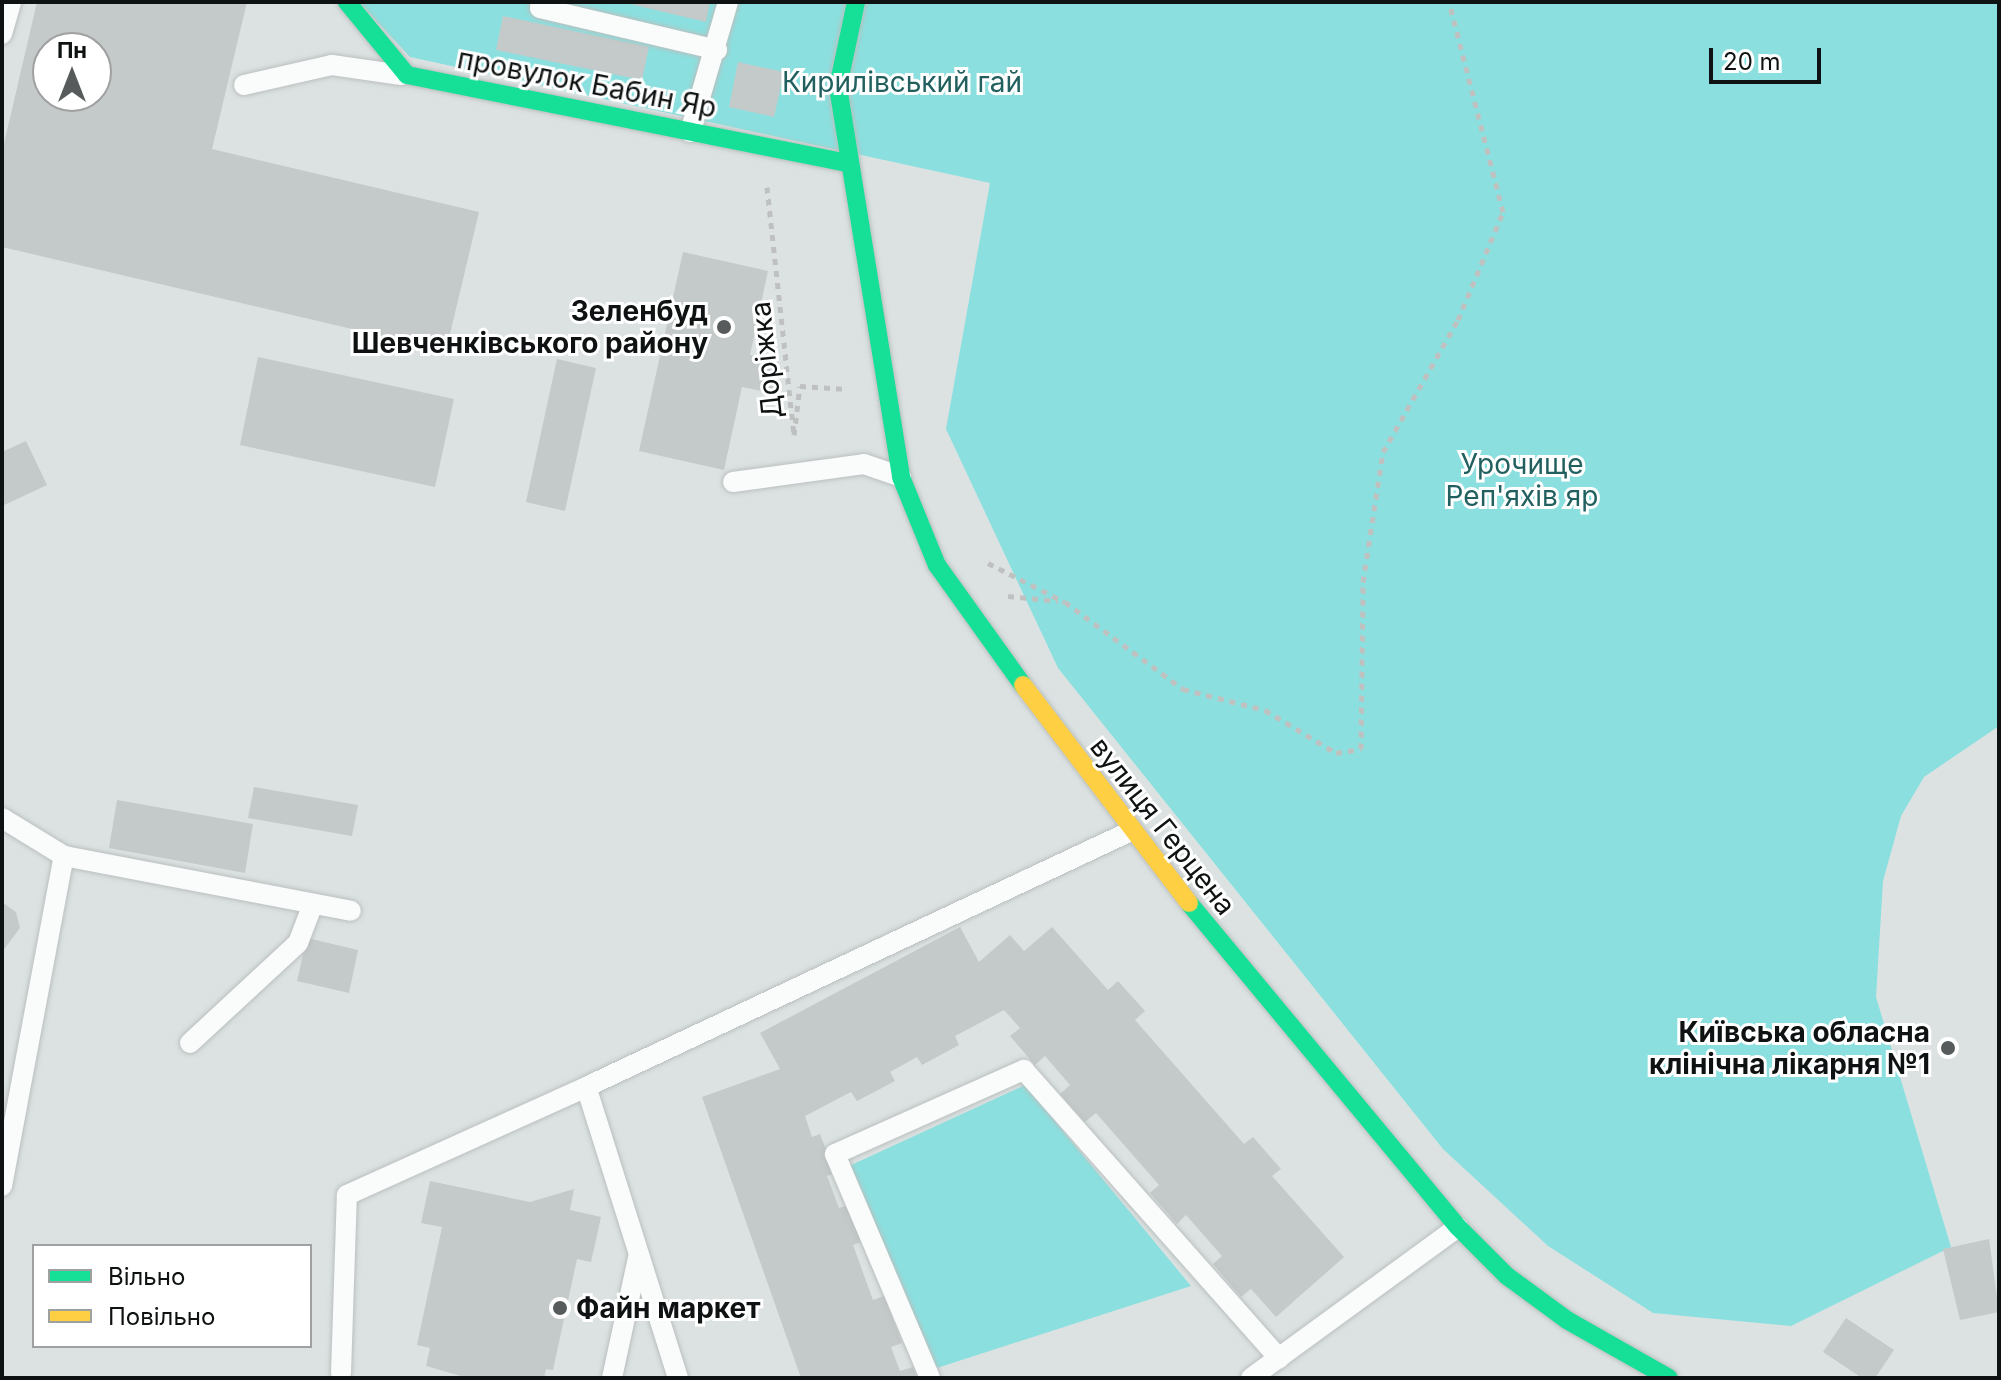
<!DOCTYPE html>
<meta charset="utf-8">
<style>
body{margin:0}
#map{position:relative;width:2001px;height:1380px;overflow:hidden;background:#dce2e2;font-family:Inter,sans-serif}
div>[style]{position:absolute}
[style*='--x']{left:calc(var(--x)*1px);top:calc(var(--y)*1px);width:calc(var(--w)*1px);rotate:calc(var(--a)*1deg)}
.green>*{inset:0;background:#8be0df}
.building>*{inset:0;background:#c4c9c9}
.path>*{height:5px;margin-top:-2.5px;transform-origin:0;background:repeating-linear-gradient(90deg,#bfc1c1 0 6px,transparent 0 12px)}
.roads{filter:drop-shadow(0 0 2px #babfbf) drop-shadow(0 0 2px #babfbf)}
.lane>*{height:20px;margin:-10px;padding:0 10px;transform-origin:10px;border-radius:10px;background:#fafbfb}
.fast>*{height:18px;margin:-9px;padding:0 9px;transform-origin:9px;border-radius:9px;background:#16e098}
.slow>*{height:18px;margin:-9px;padding:0 9px;transform-origin:9px;border-radius:9px;background:#ffcf43}
.dots>*{width:22px;height:22px;translate:-50% -50%;box-sizing:border-box;border:4px solid #fff;border-radius:50%}
span{translate:-50% -50%;white-space:nowrap;text-align:center;line-height:1.15;-webkit-text-stroke:6px #fff;paint-order:stroke}
.park-label{font-size:28px;color:#21605f}
.street-label{font-size:28px;color:#0f1212}
.poi-label{font-size:28px;color:#0f1212;font-weight:700}
.right{translate:-100% -50%;text-align:right}
.left{translate:0 -50%;text-align:left}
.frame{position:absolute;inset:0;border:4px solid #0f1212;pointer-events:none}
.legend{position:absolute;left:32px;top:1244px;width:280px;height:104px;box-sizing:border-box;background:#fff;border:2px solid #9fa0a0;margin:0;padding:10px 14px;list-style:none;font-size:24px;color:#0f1212}
.legend li{display:flex;align-items:center;gap:16px;height:40px}
.legend b{width:40px;border:2px solid #9fa0a0}
.north{position:absolute;left:32px;top:32px;width:80px;height:80px;box-sizing:border-box;background:#fff;border:2px solid #9fa0a0;border-radius:50%;rotate:0deg;font-size:22px;font-weight:700;line-height:32px;text-align:center;color:#0f1212}
.north::after{content:'';display:block;margin:auto;width:28px;height:36px;background:#575b5b;clip-path:polygon(50% 0,100% 100%,50% 72%,0 100%)}
.scale{position:absolute;left:1709px;top:48px;width:112px;height:36px;box-sizing:border-box;border:4px solid #0f1212;border-top:0;padding-left:10px;font-size:24px;line-height:28px;white-space:nowrap;color:#0f1212;-webkit-text-stroke:6px #fff;paint-order:stroke}
</style>
<div id="map">
<div class="green">
<div style="clip-path:polygon(359px 2px,1999px 2px,1999px 726px,1924px 777px,1901px 816px,1883px 881px,1876px 997px,1951px 1247px,1791px 1326px,1653px 1313px,1548px 1246px,1443px 1149px,1058px 668px,946px 429px,990px 183px,410px 57px)"></div>
<div style="clip-path:polygon(1025px 1085px,1191px 1286px,937px 1368px,849px 1166px)"></div>
</div>
<div class="building">
<div style="clip-path:polygon(evenodd,37px 2px,247px 2px,212px 149px,479px 212px,446px 351px,2px 247px,2px 152px,37px 2px,48px 48px,96px 48px,96px 96px,48px 96px,48px 48px)"></div>
<div style="clip-path:polygon(622px 2px,710px 2px,706px 22px)"></div>
<div style="clip-path:polygon(503px 16px,649px 47px,642px 80px,496px 50px)"></div>
<div style="clip-path:polygon(738px 62px,784px 72px,774px 117px,729px 107px)"></div>
<div style="clip-path:polygon(683px 252px,768px 271px,750px 355px,779px 361px,772px 393px,742px 387px,724px 470px,639px 451px)"></div>
<div style="clip-path:polygon(258px 357px,454px 399px,435px 487px,240px 445px)"></div>
<div style="clip-path:polygon(557px 359px,596px 368px,565px 511px,526px 502px)"></div>
<div style="clip-path:polygon(26px 441px,47px 485px,2px 506px,2px 452px)"></div>
<div style="clip-path:polygon(254px 787px,358px 805px,352px 836px,248px 818px)"></div>
<div style="clip-path:polygon(117px 800px,253px 824px,245px 873px,109px 848px)"></div>
<div style="clip-path:polygon(2px 902px,16px 912px,20px 928px,2px 952px)"></div>
<div style="clip-path:polygon(960px 927px,979px 962px,1010px 935px,1024px 951px,1052px 927px,1108px 990px,1118px 981px,1145px 1011px,1135px 1020px,1244px 1144px,1253px 1137px,1281px 1169px,1272px 1176px,1344px 1257px,1276px 1317px,1251px 1289px,1241px 1297px,1213px 1264px,1222px 1256px,1186px 1215px,1177px 1224px,1150px 1193px,1159px 1185px,1096px 1113px,1085px 1122px,1060px 1094px,1070px 1085px,1045px 1056px,1035px 1065px,1010px 1036px,1020px 1028px,1004px 1010px,955px 1036px,959px 1045px,922px 1065px,917px 1057px,890px 1072px,895px 1081px,857px 1101px,851px 1092px,805px 1116px,812px 1137px,820px 1134px,835px 1173px,827px 1176px,839px 1208px,848px 1205px,861px 1242px,853px 1245px,873px 1300px,884px 1296px,902px 1343px,891px 1347px,900px 1371px,913px 1367px,917px 1378px,801px 1378px,702px 1097px,780px 1069px,760px 1033px)"></div>
<div style="clip-path:polygon(307px 938px,358px 950px,349px 993px,297px 981px)"></div>
<div style="clip-path:polygon(430px 1181px,530px 1202px,574px 1189px,570px 1210px,601px 1217px,591px 1262px,577px 1259px,553px 1370px,546px 1369px,544px 1378px,468px 1378px,426px 1366px,430px 1348px,417px 1345px,442px 1227px,421px 1223px)"></div>
<div style="clip-path:polygon(1989px 1239px,1999px 1312px,1960px 1320px,1943px 1249px)"></div>
<div style="clip-path:polygon(1846px 1318px,1894px 1350px,1875px 1378px,1862px 1378px,1823px 1352px)"></div>
</div>
<div class="path">
<div style="--x:767;--y:187;--w:249;--a:83.8"></div>
<div style="--x:794;--y:435;--w:49;--a:-83"></div>
<div style="--x:800;--y:386;--w:47;--a:3.7"></div>
<div style="--x:988;--y:563;--w:86;--a:26.9"></div>
<div style="--x:1065;--y:602;--w:147;--a:36.4"></div>
<div style="--x:1183;--y:689;--w:85;--a:14.4"></div>
<div style="--x:1265;--y:710;--w:83;--a:31.2"></div>
<div style="--x:1336;--y:753;--w:25;--a:-9"></div>
<div style="--x:1361;--y:749;--w:167;--a:-89.3"></div>
<div style="--x:1363;--y:582;--w:132;--a:-81.3"></div>
<div style="--x:1383;--y:452;--w:152;--a:-60.4"></div>
<div style="--x:1458;--y:320;--w:117;--a:-67.4"></div>
<div style="--x:1503;--y:212;--w:217;--a:-104.4"></div>
<div style="--x:1008;--y:596;--w:50;--a:5.7"></div>
</div>
<div class="roads">
<div class="lane">
<div style="--x:541;--y:2;--w:6;--a:99"></div>
<div style="--x:540;--y:8;--w:182;--a:13.3"></div>
<div style="--x:2;--y:34;--w:33;--a:-74"></div>
<div style="--x:244;--y:85;--w:90;--a:-12.8"></div>
<div style="--x:332;--y:65;--w:70;--a:8.2"></div>
<div style="--x:690;--y:132;--w:135;--a:-73.7"></div>
<div style="--x:733;--y:482;--w:132;--a:-7.8"></div>
<div style="--x:864;--y:464;--w:39;--a:19"></div>
<div style="--x:2;--y:818;--w:73;--a:31.5"></div>
<div style="--x:64;--y:856;--w:292;--a:10.8"></div>
<div style="--x:190;--y:1043;--w:147;--a:-42.8"></div>
<div style="--x:298;--y:943;--w:42;--a:-69"></div>
<div style="--x:2;--y:1186;--w:336;--a:-79.4"></div>
<div style="--x:341;--y:1373;--w:178;--a:-88.1"></div>
<div style="--x:347;--y:1195;--w:262;--a:-24.3"></div>
<div style="--x:612;--y:1378;--w:123;--a:-77.8"></div>
<div style="--x:678;--y:1378;--w:305;--a:-107.5"></div>
<div style="--x:586;--y:1087;--w:600;--a:-25.16"></div>
<div style="--x:930;--y:1378;--w:243;--a:-113"></div>
<div style="--x:835;--y:1154;--w:207;--a:-24"></div>
<div style="--x:1024;--y:1070;--w:385;--a:48.5"></div>
<div style="--x:1251;--y:1378;--w:256;--a:-36.1"></div>
</div>
<div class="fast">
<div style="--x:347;--y:2;--w:94;--a:50.6"></div>
<div style="--x:407;--y:75;--w:451;--a:11.3"></div>
<div style="--x:856;--y:2;--w:87;--a:102"></div>
<div style="--x:838;--y:87;--w:395;--a:80.8"></div>
<div style="--x:901;--y:477;--w:95;--a:67.8"></div>
<div style="--x:937;--y:565;--w:148;--a:54.4"></div>
<div style="--x:1189;--y:903;--w:421;--a:50.3"></div>
<div style="--x:1458;--y:1227;--w:69;--a:45"></div>
<div style="--x:1507;--y:1276;--w:74;--a:36.3"></div>
<div style="--x:1567;--y:1320;--w:117;--a:29.6"></div>
</div>
<div class="slow">
<div style="--x:1023;--y:685;--w:274;--a:52.7"></div>
</div>
</div>
<div class="dots">
<div style="left:724px;top:327px;background:#575b5b"></div>
<div style="left:1948px;top:1048px;background:#575b5b"></div>
<div style="left:560px;top:1308px;background:#575b5b"></div>
</div>
<div class="park-label">
<span style="left:902px;top:82px">Кирилівський гай</span>
<span style="left:1522px;top:480px">Урочище<br>Реп'яхів яр</span>
</div>
<div class="street-label">
<span style="left:587px;top:83px;rotate:11deg">провулок Бабин Яр</span>
<span style="left:766px;top:360px;rotate:-96deg">Доріжка</span>
<span style="left:1163px;top:826px;rotate:52deg">вулиця Герцена</span>
</div>
<div class="poi-label">
<span class="right" style="left:708px;top:327px">Зеленбуд<br>Шевченківського району</span>
<span class="right" style="left:1930px;top:1048px">Київська обласна<br>клінічна лікарня №1</span>
<span class="left" style="left:576px;top:1308px">Файн маркет</span>
</div>
<div class="frame"></div>
<ul class="legend">
<li><b style="height:10px;background:#16e098"></b>Вільно</li>
<li><b style="height:10px;background:#ffcf43"></b>Повільно</li>
</ul>
<div class="north">Пн</div>
<div class="scale">20 m</div>
</div>
